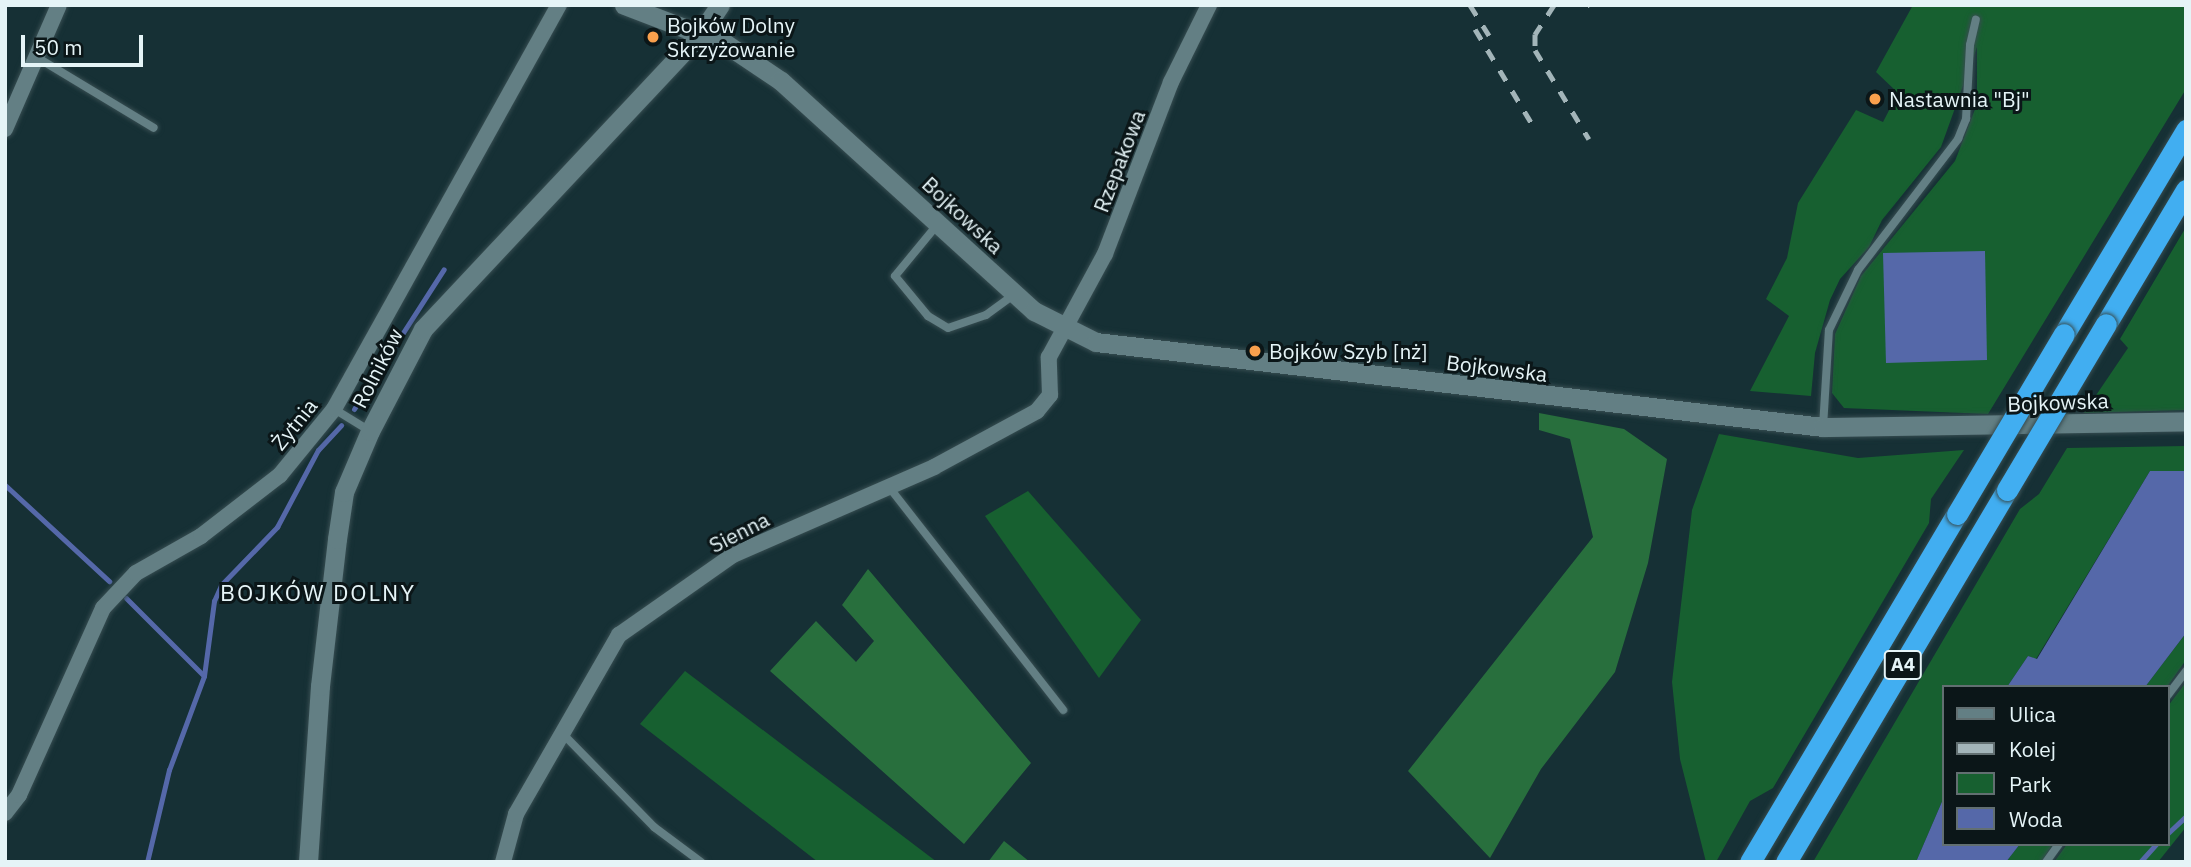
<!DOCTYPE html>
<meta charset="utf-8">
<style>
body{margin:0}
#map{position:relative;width:2191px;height:867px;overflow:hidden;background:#163035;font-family:"IBM Plex Sans",sans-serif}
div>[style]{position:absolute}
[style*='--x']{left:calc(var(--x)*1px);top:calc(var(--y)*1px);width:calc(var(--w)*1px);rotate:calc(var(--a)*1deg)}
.green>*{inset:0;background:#176030}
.forest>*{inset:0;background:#286f3d}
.water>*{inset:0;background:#5568a9}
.stream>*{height:5px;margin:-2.5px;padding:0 2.5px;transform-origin:2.5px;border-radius:2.5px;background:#5568a9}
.roads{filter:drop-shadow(0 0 2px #374d51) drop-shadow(0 0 2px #374d51)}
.service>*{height:8px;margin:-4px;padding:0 4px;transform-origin:4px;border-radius:4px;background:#637f84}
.minor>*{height:16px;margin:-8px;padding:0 8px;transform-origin:8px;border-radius:8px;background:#637f84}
.tertiary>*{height:19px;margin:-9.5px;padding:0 9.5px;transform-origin:9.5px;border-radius:9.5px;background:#637f84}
.motorway>*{height:21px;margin:-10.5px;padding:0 10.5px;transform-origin:10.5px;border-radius:10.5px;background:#41aef1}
.rail>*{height:5px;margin-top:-2.5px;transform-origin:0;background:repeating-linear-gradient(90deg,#a3b5b9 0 12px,transparent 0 24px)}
.bridges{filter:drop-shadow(0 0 2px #374d51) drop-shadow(0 0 2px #374d51)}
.motorway-bridge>*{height:21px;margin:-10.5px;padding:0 10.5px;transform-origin:10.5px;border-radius:10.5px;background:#41aef1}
.dots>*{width:19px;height:19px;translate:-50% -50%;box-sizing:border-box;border:4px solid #0b1618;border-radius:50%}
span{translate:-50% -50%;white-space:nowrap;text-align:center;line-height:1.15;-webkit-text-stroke:6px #0b1618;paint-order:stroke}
.shield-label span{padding:2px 5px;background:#0b1618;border:2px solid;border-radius:5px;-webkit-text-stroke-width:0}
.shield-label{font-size:19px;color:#e5f4f7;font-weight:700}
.poi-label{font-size:21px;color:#e5f4f7}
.left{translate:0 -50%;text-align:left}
.street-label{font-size:21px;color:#e5f4f7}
.neighbourhood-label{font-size:23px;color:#e5f4f7;letter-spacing:2px}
.frame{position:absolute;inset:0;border:7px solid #e5f4f7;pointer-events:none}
.legend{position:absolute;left:1942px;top:685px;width:228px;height:161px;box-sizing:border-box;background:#0b1618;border:2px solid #626f71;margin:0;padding:9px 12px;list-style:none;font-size:21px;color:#e5f4f7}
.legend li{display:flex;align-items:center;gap:14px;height:35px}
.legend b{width:35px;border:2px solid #626f71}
.scale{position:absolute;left:21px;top:35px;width:122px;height:32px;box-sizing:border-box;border:4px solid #e5f4f7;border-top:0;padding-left:9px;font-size:21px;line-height:24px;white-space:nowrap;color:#e5f4f7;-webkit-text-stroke:5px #0b1618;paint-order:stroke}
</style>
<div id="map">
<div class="green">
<div style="clip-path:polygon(1913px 5px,2186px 5px,2186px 89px,1988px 414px,1844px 408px,1832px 393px,1835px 334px,1861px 276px,1955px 161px,1977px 104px,1977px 47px,1941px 147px,1882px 220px,1869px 247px,1840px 279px,1830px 300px,1815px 353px,1811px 396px,1750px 391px,1789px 316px,1766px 299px,1787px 258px,1798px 203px,1856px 110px,1883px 122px,1898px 93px,1876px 72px)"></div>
<div style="clip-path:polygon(2186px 227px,2186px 410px,2084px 413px,2128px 348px,2120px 339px)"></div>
<div style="clip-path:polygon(1719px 434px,1858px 458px,1964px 450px,1931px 499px,1929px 523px,1773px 788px,1750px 801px,1716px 862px,1706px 862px,1680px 759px,1672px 682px,1692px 510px)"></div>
<div style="clip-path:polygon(2186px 446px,2186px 471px,2150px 471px,2036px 659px,2028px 656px,2007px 687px,1944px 687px,1944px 797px,1916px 862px,1813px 862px,2020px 509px,2039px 494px,2067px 448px)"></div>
<div style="clip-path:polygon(1028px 491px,1141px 620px,1099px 678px,985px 516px)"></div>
<div style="clip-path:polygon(2186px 633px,2186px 660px,2167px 687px,2145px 687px)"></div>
<div style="clip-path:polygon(685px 671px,937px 862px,818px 862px,640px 724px)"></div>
<div style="clip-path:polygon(2186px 682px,2186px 827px,2158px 862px,2054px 862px,2067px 844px,2168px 844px,2168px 706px)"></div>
<div style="clip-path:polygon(2020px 844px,2053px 844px,2041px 862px,2006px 862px)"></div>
</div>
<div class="forest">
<div style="clip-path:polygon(1539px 413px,1624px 429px,1667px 459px,1648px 563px,1615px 672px,1541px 769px,1490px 858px,1408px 771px,1593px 537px,1570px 439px,1539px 430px)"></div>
<div style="clip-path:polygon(868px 569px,1031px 763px,964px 844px,770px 671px,816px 621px,856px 662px,874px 641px,842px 605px)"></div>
<div style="clip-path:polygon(1004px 841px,1030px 862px,988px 862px)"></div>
</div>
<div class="water">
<div style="clip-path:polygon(1985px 251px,1987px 360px,1886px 363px,1883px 253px)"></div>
<div style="clip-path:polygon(2150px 471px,2186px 471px,2186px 633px,2145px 687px,2007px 687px,2028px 656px,2037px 659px)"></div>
<div style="clip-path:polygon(1944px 797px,1944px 844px,2020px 844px,2006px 862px,1916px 862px)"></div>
</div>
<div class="stream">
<div style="--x:354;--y:409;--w:166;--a:-57.3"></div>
<div style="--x:5;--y:485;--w:142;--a:42.7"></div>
<div style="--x:126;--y:598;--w:110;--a:45"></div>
<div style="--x:2168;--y:833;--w:25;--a:-43"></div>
<div style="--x:147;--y:862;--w:95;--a:-76.6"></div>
<div style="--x:169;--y:770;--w:100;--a:-69.6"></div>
<div style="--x:204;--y:676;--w:76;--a:-82.4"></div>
<div style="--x:214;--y:601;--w:17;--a:-66"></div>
<div style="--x:221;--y:585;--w:81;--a:-46"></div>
<div style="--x:277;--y:527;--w:87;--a:-62"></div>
<div style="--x:318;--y:450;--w:34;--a:-47"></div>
<div style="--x:2140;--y:862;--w:24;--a:-48"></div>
</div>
<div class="roads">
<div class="service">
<div style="--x:38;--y:58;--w:135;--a:31.1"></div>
<div style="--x:937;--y:225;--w:66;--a:129.5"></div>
<div style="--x:895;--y:276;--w:52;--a:50.5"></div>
<div style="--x:928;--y:316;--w:23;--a:31"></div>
<div style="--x:948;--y:328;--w:40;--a:-18.9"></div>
<div style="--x:986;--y:315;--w:36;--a:-36"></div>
<div style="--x:334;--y:409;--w:42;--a:31.4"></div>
<div style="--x:1823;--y:427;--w:97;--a:-86.5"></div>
<div style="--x:1829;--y:330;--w:67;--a:-64.2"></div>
<div style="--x:1858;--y:270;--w:165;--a:-52.6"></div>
<div style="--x:1958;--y:139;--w:22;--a:-68"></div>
<div style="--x:1966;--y:119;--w:74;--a:-86.9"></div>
<div style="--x:1970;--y:45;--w:26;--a:-77"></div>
<div style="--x:889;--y:487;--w:283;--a:52"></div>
<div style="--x:2168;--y:695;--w:30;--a:-53"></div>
<div style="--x:562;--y:733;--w:132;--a:45.6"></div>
<div style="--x:654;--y:827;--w:59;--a:36.7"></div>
<div style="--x:2046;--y:862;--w:22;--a:-54"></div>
</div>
<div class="minor">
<div style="--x:5;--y:129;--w:135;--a:-66.5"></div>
<div style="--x:5;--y:813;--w:23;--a:-52"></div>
<div style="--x:19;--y:795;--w:205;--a:-65.8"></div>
<div style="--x:103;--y:608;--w:48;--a:-46.7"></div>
<div style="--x:136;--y:573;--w:75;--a:-29.6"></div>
<div style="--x:201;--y:536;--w:100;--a:-37.7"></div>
<div style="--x:280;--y:475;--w:85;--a:-50.7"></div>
<div style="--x:334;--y:409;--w:462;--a:-60.9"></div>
<div style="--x:503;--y:862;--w:50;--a:-74.8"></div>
<div style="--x:516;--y:814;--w:207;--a:-60.1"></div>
<div style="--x:619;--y:635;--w:139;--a:-35.1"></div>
<div style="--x:733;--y:555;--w:219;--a:-23.6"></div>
<div style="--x:934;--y:467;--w:117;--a:-28.5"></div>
<div style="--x:1037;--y:411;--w:21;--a:-51"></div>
<div style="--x:1050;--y:395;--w:38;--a:-92"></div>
<div style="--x:1049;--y:357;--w:117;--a:-61.5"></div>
<div style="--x:1105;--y:254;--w:184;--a:-69"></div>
<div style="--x:1171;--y:82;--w:86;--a:-63.7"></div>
</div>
<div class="tertiary">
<div style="--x:624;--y:5;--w:109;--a:20.9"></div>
<div style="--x:726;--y:44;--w:66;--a:33.9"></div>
<div style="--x:781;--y:81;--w:342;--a:42.3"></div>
<div style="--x:1034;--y:311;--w:69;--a:26.6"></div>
<div style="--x:1096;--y:342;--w:732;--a:6.67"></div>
<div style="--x:1823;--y:427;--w:363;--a:-0.9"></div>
<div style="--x:308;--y:862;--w:176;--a:-86.1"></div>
<div style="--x:320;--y:686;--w:148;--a:-83.4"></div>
<div style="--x:337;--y:539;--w:48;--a:-81.5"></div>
<div style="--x:344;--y:492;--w:66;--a:-66.9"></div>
<div style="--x:370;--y:431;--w:115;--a:-62.5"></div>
<div style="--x:423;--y:329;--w:406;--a:-46.8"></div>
<div style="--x:701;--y:33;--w:34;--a:-56"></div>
</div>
<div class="motorway">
<div style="--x:2106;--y:324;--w:156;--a:-59.2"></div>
<div style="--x:2064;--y:334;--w:238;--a:-59.1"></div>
<div style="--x:1750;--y:862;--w:405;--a:-59.3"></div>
<div style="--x:1786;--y:862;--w:433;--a:-59.3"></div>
</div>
</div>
<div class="rail">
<div style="--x:1470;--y:5;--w:36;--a:58"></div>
<div style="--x:1554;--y:5;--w:35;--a:123"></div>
<div style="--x:1535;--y:34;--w:16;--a:90"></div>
<div style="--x:1535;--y:50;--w:104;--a:58.8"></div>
<div style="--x:1587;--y:6;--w:1;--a:-45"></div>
<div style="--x:1475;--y:29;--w:117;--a:59"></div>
</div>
<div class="bridges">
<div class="motorway-bridge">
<div style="--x:2007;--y:490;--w:193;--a:-59.2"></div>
<div style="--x:1957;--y:514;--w:209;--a:-59.3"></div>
</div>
</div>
<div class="dots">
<div style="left:653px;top:37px;background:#f9a04d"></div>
<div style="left:1875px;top:99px;background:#f9a04d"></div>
<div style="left:1255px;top:351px;background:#f9a04d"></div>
</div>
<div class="shield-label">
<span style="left:1903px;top:665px">A4</span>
</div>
<div class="poi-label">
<span class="left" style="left:667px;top:37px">Bojków Dolny<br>Skrzyżowanie</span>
<span class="left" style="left:1889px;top:99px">Nastawnia "Bj"</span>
<span class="left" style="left:1269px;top:351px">Bojków Szyb [nż]</span>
</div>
<div class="street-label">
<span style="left:1119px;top:161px;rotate:-69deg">Rzepakowa</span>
<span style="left:963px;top:215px;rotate:43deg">Bojkowska</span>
<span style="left:377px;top:368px;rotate:-63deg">Rolników</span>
<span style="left:1497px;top:368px;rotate:7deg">Bojkowska</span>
<span style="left:2058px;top:402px;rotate:-2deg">Bojkowska</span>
<span style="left:294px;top:424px;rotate:-51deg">Żytnia</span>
<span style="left:739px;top:532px;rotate:-27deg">Sienna</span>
</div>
<div class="neighbourhood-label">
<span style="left:318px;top:592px">BOJKÓW DOLNY</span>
</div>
<div class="frame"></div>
<ul class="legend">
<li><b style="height:9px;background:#637f84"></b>Ulica</li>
<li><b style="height:9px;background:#a3b5b9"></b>Kolej</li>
<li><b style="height:19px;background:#176030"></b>Park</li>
<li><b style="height:19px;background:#5568a9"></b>Woda</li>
</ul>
<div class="scale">50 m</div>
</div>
